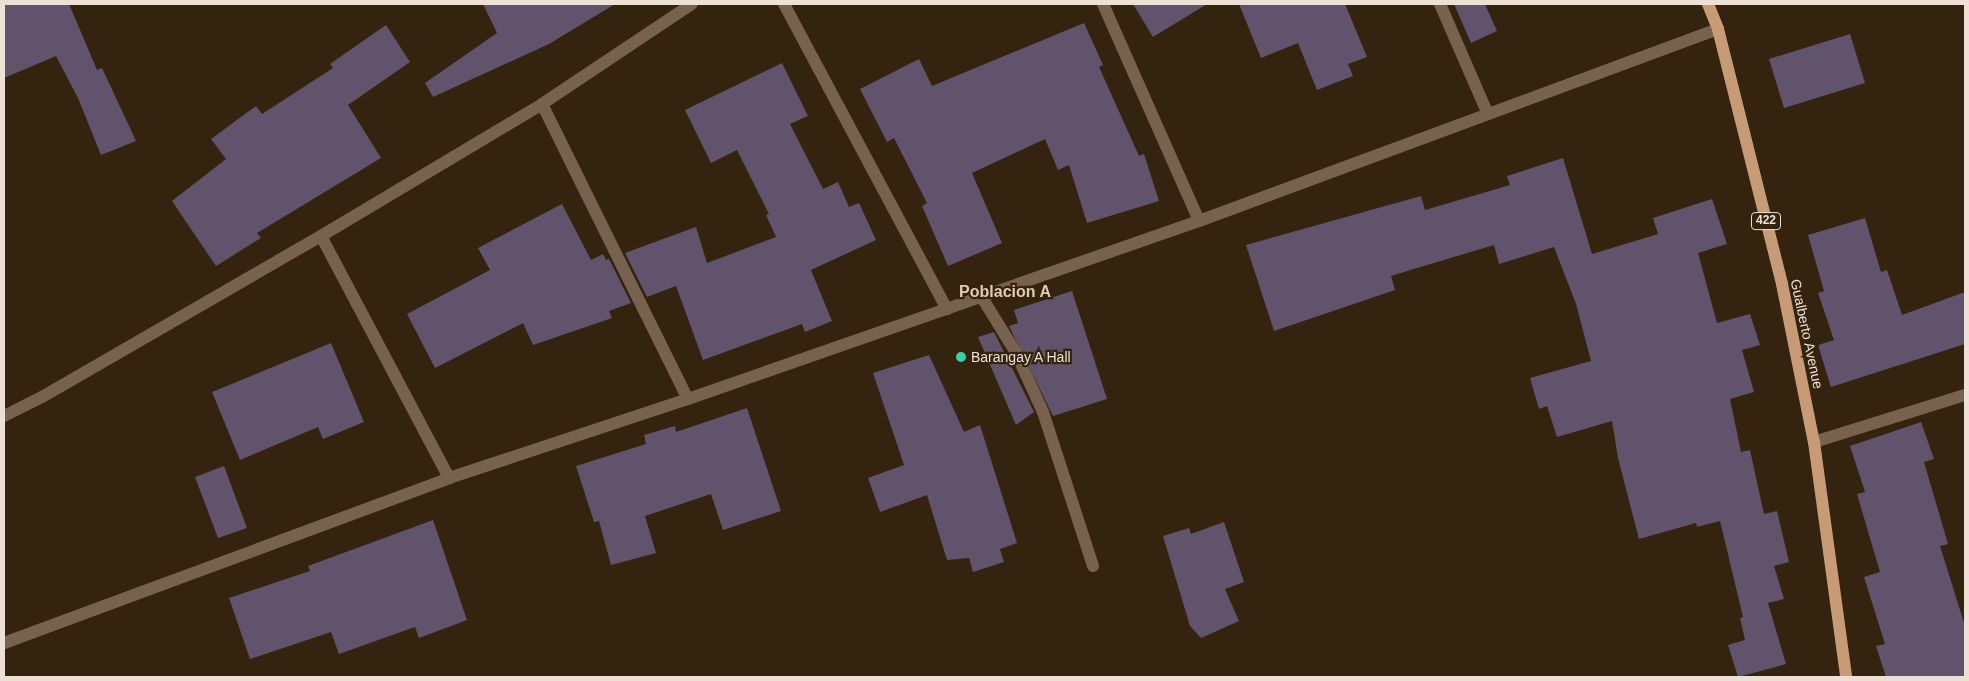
<!DOCTYPE html>
<style>
body{margin:0}
#map{position:relative;width:1969px;height:681px;overflow:hidden;background:#34230e;font-family:Arial,sans-serif}
div>[style]{position:absolute}
[style*='--x']{left:calc(var(--x)*1px);top:calc(var(--y)*1px);width:calc(var(--w)*1px);rotate:calc(var(--a)*1deg)}
.building>*{inset:0;background:#61536c}
.service>*{height:12px;margin:-6px;padding:0 6px;transform-origin:6px;border-radius:6px;background:#78614f}
.minor>*{height:12px;margin:-6px;padding:0 6px;transform-origin:6px;border-radius:6px;background:#78614f}
.primary>*{height:12px;margin:-6px;padding:0 6px;transform-origin:6px;border-radius:6px;background:#c99a76}
.dots>*{width:14px;height:14px;translate:-50% -50%;box-sizing:border-box;border:2px solid #34230e;border-radius:50%}
span{translate:-50% -50%;white-space:nowrap;text-align:center;line-height:1.15;-webkit-text-stroke:4.5px #34230e;paint-order:stroke}
.shield-label span{padding:1px 4px;background:#34230e;border:1px solid;border-radius:4px;-webkit-text-stroke-width:0}
.shield-label{font-size:12px;color:#ece1d4;font-weight:700}
.street-label{font-size:14px;color:#ece1d4}
.poi-label{font-size:14px;color:#ece1d4}
.left{translate:0 -50%;text-align:left}
.quarter-label{font-size:16px;color:#e2cbb2;font-weight:700}
.frame{position:absolute;inset:0;border:5px solid #ece1d4;pointer-events:none}
</style>
<div id="map">
<div class="building">
<div style="clip-path:polygon(4px 4px,69px 4px,97px 70px,102px 68px,136px 141px,101px 155px,78px 98px,56px 56px,4px 78px)"></div>
<div style="clip-path:polygon(483px 4px,615px 4px,549px 44px,433px 97px,425px 83px,497px 33px)"></div>
<div style="clip-path:polygon(1133px 4px,1207px 4px,1153px 37px)"></div>
<div style="clip-path:polygon(1239px 4px,1345px 4px,1367px 57px,1348px 64px,1353px 76px,1317px 90px,1298px 43px,1261px 58px)"></div>
<div style="clip-path:polygon(1454px 4px,1485px 4px,1497px 31px,1471px 43px)"></div>
<div style="clip-path:polygon(1084px 23px,1103px 65px,1099px 67px,1139px 156px,1144px 154px,1159px 201px,1087px 223px,1069px 165px,1058px 170px,1045px 139px,972px 173px,1002px 243px,948px 266px,922px 206px,927px 203px,894px 138px,887px 142px,860px 89px,919px 59px,932px 86px)"></div>
<div style="clip-path:polygon(386px 25px,410px 62px,348px 105px,381px 158px,257px 233px,261px 238px,216px 266px,172px 201px,226px 159px,211px 139px,256px 106px,262px 114px,333px 68px,330px 64px)"></div>
<div style="clip-path:polygon(1850px 34px,1865px 83px,1784px 108px,1769px 59px)"></div>
<div style="clip-path:polygon(782px 63px,808px 116px,790px 124px,823px 189px,838px 182px,849px 207px,859px 203px,876px 240px,811px 270px,832px 321px,805px 332px,802px 324px,703px 360px,676px 286px,647px 297px,625px 253px,696px 227px,707px 263px,776px 237px,766px 215px,769px 214px,737px 150px,711px 163px,685px 110px)"></div>
<div style="clip-path:polygon(1563px 158px,1592px 254px,1658px 234px,1653px 218px,1712px 199px,1727px 244px,1698px 253px,1717px 323px,1750px 314px,1760px 345px,1742px 350px,1754px 392px,1730px 399px,1741px 452px,1750px 450px,1764px 514px,1777px 511px,1789px 562px,1774px 566px,1784px 599px,1768px 603px,1786px 664px,1738px 677px,1728px 645px,1745px 640px,1740px 618px,1743px 617px,1720px 521px,1697px 527px,1696px 523px,1639px 539px,1618px 458px,1612px 421px,1557px 437px,1547px 406px,1539px 409px,1530px 378px,1591px 361px,1576px 304px,1554px 247px,1499px 264px,1494px 245px,1417px 268px,1391px 276px,1395px 290px,1274px 331px,1246px 245px,1421px 196px,1425px 210px,1510px 185px,1507px 176px)"></div>
<div style="clip-path:polygon(562px 204px,591px 260px,603px 254px,606px 260px,609px 259px,631px 303px,609px 311px,612px 318px,533px 345px,523px 323px,435px 368px,407px 314px,490px 270px,478px 248px)"></div>
<div style="clip-path:polygon(1865px 218px,1881px 272px,1887px 270px,1902px 315px,1965px 292px,1965px 344px,1831px 387px,1818px 345px,1834px 340px,1818px 293px,1824px 291px,1808px 235px)"></div>
<div style="clip-path:polygon(1072px 291px,1107px 399px,1053px 416px,1009px 326px,1018px 323px,1014px 310px)"></div>
<div style="clip-path:polygon(994px 332px,1034px 412px,1016px 425px,978px 337px)"></div>
<div style="clip-path:polygon(331px 343px,364px 422px,323px 439px,318px 427px,240px 460px,212px 392px)"></div>
<div style="clip-path:polygon(929px 355px,964px 432px,980px 425px,1017px 543px,1000px 549px,1004px 562px,973px 572px,969px 558px,947px 560px,927px 495px,880px 512px,868px 478px,904px 465px,873px 373px)"></div>
<div style="clip-path:polygon(747px 408px,781px 511px,723px 530px,711px 494px,645px 516px,656px 553px,611px 565px,599px 521px,594px 522px,576px 466px,646px 444px,644px 435px,675px 426px,676px 432px)"></div>
<div style="clip-path:polygon(1921px 422px,1934px 459px,1924px 462px,1948px 544px,1940px 546px,1965px 626px,1965px 677px,1886px 677px,1876px 646px,1885px 644px,1864px 577px,1880px 572px,1857px 494px,1865px 492px,1850px 446px)"></div>
<div style="clip-path:polygon(224px 466px,247px 528px,218px 538px,195px 477px)"></div>
<div style="clip-path:polygon(433px 520px,467px 620px,419px 638px,415px 627px,339px 654px,331px 632px,250px 659px,229px 598px,310px 571px,308px 566px)"></div>
<div style="clip-path:polygon(1224px 522px,1244px 582px,1225px 589px,1239px 621px,1201px 638px,1190px 626px,1163px 536px,1189px 528px,1191px 534px)"></div>
</div>
<div class="service">
<div style="--x:1814;--y:442;--w:158;--a:-17.3"></div>
</div>
<div class="minor">
<div style="--x:784;--y:4;--w:346;--a:61.9"></div>
<div style="--x:1103;--y:4;--w:237;--a:66.1"></div>
<div style="--x:1440;--y:4;--w:118;--a:66.5"></div>
<div style="--x:542;--y:104;--w:329;--a:63.7"></div>
<div style="--x:321;--y:236;--w:274;--a:62.1"></div>
<div style="--x:981;--y:296;--w:65;--a:58.3"></div>
<div style="--x:1015;--y:351;--w:67;--a:65.3"></div>
<div style="--x:1043;--y:412;--w:162;--a:72"></div>
<div style="--x:4;--y:416;--w:42;--a:-26.6"></div>
<div style="--x:42;--y:397;--w:322;--a:-30"></div>
<div style="--x:321;--y:236;--w:257;--a:-30.8"></div>
<div style="--x:542;--y:104;--w:180;--a:-33.7"></div>
<div style="--x:4;--y:643;--w:475;--a:-20.3"></div>
<div style="--x:449;--y:478;--w:252;--a:-18.3"></div>
<div style="--x:688;--y:399;--w:541;--a:-19.21"></div>
<div style="--x:1199;--y:221;--w:553;--a:-20.3"></div>
</div>
<div class="primary">
<div style="--x:1708;--y:4;--w:27;--a:68"></div>
<div style="--x:1718;--y:29;--w:263;--a:75.9"></div>
<div style="--x:1782;--y:284;--w:161;--a:78.6"></div>
<div style="--x:1814;--y:442;--w:237;--a:82.2"></div>
</div>
<div class="dots">
<div style="left:961px;top:357px;background:#32d4a8"></div>
</div>
<div class="shield-label">
<span style="left:1766px;top:221px">422</span>
</div>
<div class="street-label">
<span style="left:1807px;top:334px;rotate:78deg">Gualberto Avenue</span>
</div>
<div class="poi-label">
<span class="left" style="left:971px;top:357px">Barangay A Hall</span>
</div>
<div class="quarter-label">
<span style="left:1005px;top:292px">Poblacion A</span>
</div>
<div class="frame"></div>
</div>
